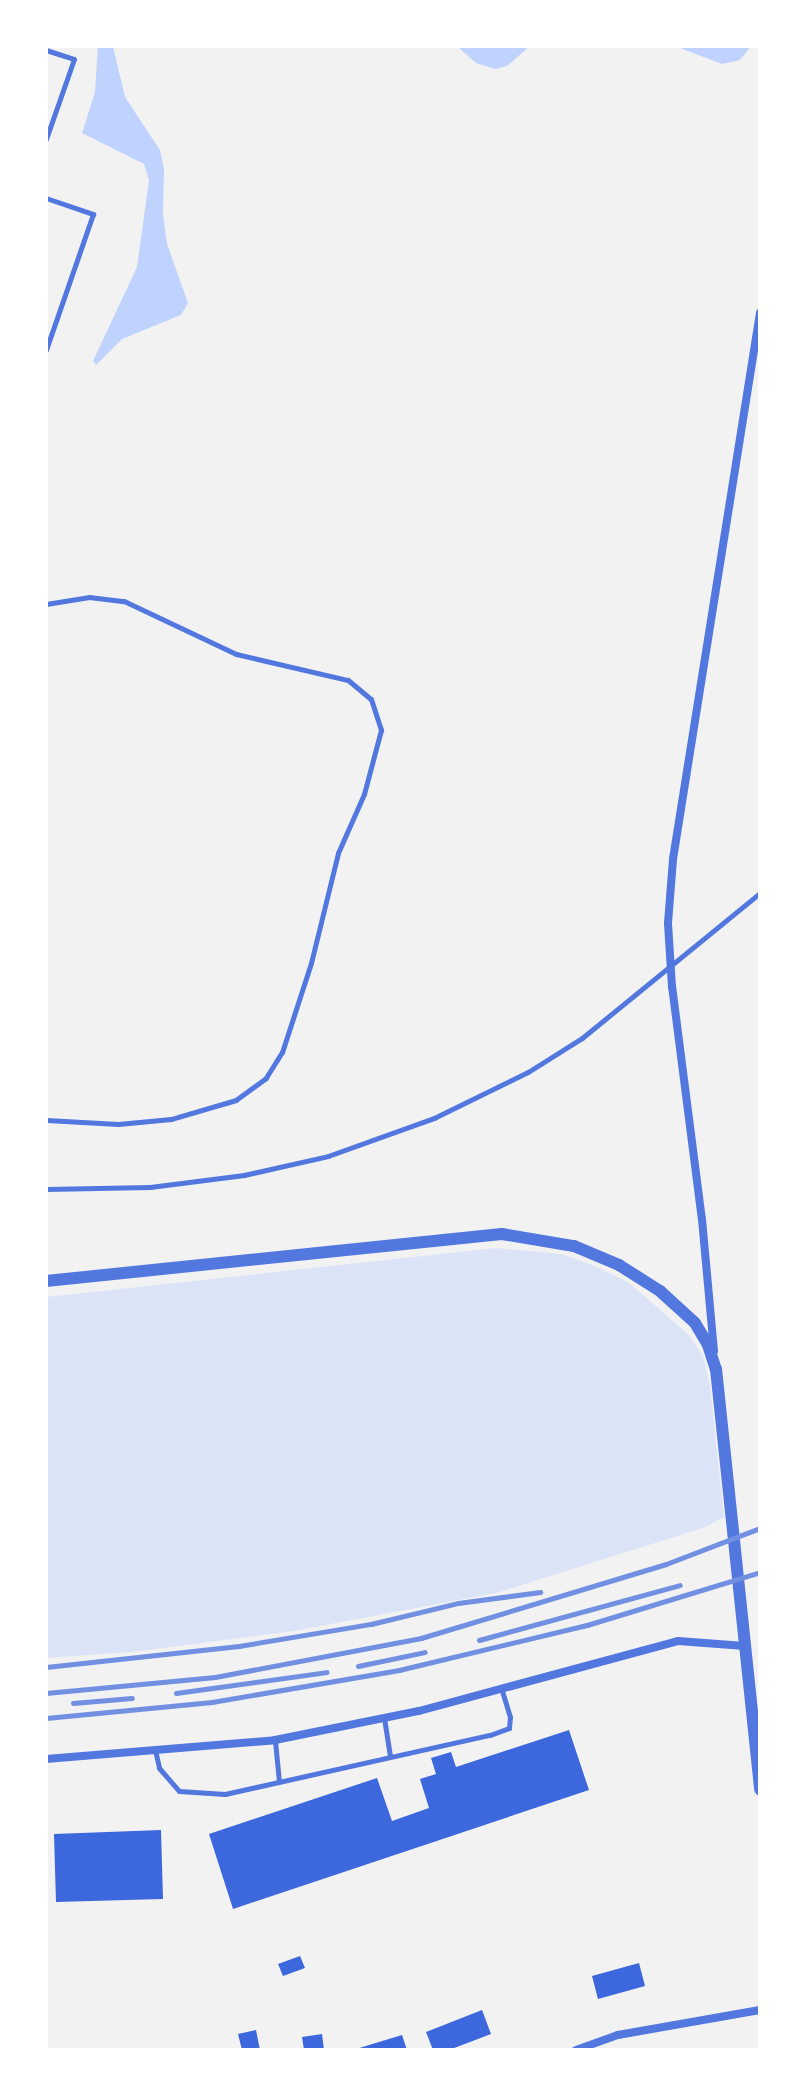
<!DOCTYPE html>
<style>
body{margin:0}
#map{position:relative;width:806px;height:2096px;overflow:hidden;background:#f2f2f2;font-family:"Open Sans",sans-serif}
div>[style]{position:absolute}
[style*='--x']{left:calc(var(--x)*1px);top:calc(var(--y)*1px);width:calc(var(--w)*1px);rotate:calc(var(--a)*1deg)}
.green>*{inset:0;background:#dbe4f7}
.water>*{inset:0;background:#bfd3fe}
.building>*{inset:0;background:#3d67dc}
.service>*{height:5px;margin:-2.5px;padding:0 2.5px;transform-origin:2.5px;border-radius:2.5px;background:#5277de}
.minor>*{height:8px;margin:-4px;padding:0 4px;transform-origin:4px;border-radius:4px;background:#5277de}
.tertiary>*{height:12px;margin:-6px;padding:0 6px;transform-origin:6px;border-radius:6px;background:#5277de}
.rail>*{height:5px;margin:-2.5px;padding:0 2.5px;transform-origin:2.5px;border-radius:2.5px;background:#7290e2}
span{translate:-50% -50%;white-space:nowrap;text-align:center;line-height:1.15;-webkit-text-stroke:8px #fff;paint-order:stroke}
.frame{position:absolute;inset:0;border:48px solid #fff;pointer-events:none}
</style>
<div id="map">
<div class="green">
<div style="clip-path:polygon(496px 1248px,561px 1254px,595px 1266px,628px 1282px,688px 1334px,703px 1356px,710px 1386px,724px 1517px,706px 1527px,496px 1593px,294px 1631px,132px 1652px,46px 1658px,46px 1297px)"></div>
</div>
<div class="water">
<div style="clip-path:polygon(98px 46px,113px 46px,125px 97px,160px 150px,164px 169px,163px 214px,167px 244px,188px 303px,181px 315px,122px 339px,96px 365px,93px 361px,137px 267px,149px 180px,144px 164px,82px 133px,95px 92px)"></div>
<div style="clip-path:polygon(457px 46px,530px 46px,507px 66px,495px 69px,476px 63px)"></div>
<div style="clip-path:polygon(675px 46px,751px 46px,740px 60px,722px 64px)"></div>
</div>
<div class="building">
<div style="clip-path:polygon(569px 1730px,589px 1790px,233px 1909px,209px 1834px,377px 1778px,392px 1821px,429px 1808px,420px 1779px,436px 1774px,431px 1758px,451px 1752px,456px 1767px)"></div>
<div style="clip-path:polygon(161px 1830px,163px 1899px,56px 1902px,54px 1834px)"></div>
<div style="clip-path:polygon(300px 1956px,305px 1968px,283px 1976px,278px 1964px)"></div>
<div style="clip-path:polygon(639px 1963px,645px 1986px,598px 1999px,592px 1976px)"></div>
<div style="clip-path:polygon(482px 2010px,491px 2034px,449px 2050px,433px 2050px,426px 2032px)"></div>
<div style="clip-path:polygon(256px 2030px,260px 2050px,242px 2050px,238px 2034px)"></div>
<div style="clip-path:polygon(322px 2034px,324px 2050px,304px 2050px,302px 2037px)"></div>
<div style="clip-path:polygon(402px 2035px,407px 2050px,356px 2050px,356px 2049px)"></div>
</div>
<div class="service">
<div style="--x:46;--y:50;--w:29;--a:18"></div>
<div style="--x:74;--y:59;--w:85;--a:109.3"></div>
<div style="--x:46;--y:198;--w:50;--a:18.8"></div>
<div style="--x:93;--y:214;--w:144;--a:109.1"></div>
<div style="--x:46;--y:604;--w:44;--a:-9.2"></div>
<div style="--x:89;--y:597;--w:35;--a:7"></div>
<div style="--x:124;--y:601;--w:124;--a:25.3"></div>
<div style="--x:236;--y:654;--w:115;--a:13.1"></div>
<div style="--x:348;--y:680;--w:30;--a:40"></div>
<div style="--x:371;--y:699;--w:33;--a:72"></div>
<div style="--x:381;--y:730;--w:66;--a:104.9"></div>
<div style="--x:364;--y:794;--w:64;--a:113.8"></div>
<div style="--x:338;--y:853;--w:113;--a:103.8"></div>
<div style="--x:311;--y:963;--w:94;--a:108"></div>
<div style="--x:282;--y:1052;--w:31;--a:122"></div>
<div style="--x:266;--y:1078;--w:37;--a:144"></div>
<div style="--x:236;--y:1100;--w:68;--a:163.7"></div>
<div style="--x:171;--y:1119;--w:53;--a:174.6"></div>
<div style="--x:118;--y:1124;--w:72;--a:-176.8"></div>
<div style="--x:46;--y:1189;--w:104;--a:-1.1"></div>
<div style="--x:150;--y:1187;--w:95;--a:-7.3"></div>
<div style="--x:244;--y:1175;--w:86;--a:-12.7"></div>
<div style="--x:328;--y:1156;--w:113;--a:-19.7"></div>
<div style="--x:434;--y:1118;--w:105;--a:-26.1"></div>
<div style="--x:528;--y:1072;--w:64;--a:-32.2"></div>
<div style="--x:582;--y:1038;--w:230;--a:-39.2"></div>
<div style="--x:384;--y:1718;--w:37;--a:81"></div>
<div style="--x:275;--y:1741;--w:41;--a:84.4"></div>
<div style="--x:155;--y:1750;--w:18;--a:77"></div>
<div style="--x:159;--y:1768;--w:30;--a:49"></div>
<div style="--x:179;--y:1791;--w:46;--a:3.7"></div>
<div style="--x:225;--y:1794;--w:271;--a:-12.6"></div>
<div style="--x:490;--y:1735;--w:20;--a:-20"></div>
<div style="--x:509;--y:1728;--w:11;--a:-85"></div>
<div style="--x:510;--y:1717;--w:28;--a:-107"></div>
</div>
<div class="minor">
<div style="--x:714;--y:1351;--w:132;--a:-95.2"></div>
<div style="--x:702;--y:1220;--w:235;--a:-97.3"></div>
<div style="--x:672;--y:987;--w:64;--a:-93.6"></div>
<div style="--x:668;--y:923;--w:64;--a:-85.5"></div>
<div style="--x:673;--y:859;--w:553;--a:-80.95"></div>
<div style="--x:46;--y:1759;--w:230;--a:-4.7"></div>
<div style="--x:275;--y:1740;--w:147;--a:-11.4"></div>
<div style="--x:419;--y:1711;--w:268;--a:-15.1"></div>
<div style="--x:678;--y:1641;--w:67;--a:4.3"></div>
<div style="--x:576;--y:2050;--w:45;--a:-19.7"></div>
<div style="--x:618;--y:2035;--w:144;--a:-10"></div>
</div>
<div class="tertiary">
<div style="--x:46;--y:1281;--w:458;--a:-5.9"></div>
<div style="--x:502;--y:1234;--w:73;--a:9.5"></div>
<div style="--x:574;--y:1246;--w:49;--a:22.9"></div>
<div style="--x:619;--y:1265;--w:49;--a:32.4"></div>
<div style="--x:660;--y:1291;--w:47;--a:42.4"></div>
<div style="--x:695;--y:1323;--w:26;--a:59"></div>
<div style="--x:708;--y:1345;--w:25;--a:72"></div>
<div style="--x:716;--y:1369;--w:423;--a:84"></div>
</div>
<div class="rail">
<div style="--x:479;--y:1640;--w:208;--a:-15.3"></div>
<div style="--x:358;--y:1666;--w:68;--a:-11.8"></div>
<div style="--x:46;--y:1667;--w:194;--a:-6.2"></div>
<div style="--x:239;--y:1646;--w:134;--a:-9.5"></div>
<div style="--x:371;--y:1624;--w:89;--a:-13.6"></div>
<div style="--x:458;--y:1603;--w:83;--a:-7.6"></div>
<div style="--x:46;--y:1693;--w:170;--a:-5.4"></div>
<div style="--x:215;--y:1677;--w:210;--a:-10.7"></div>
<div style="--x:421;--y:1638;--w:256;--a:-16.8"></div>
<div style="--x:666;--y:1564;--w:101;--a:-21"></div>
<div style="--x:176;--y:1693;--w:152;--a:-7.9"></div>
<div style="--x:73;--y:1703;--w:59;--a:-4.8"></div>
<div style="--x:46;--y:1718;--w:167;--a:-5.5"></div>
<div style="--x:212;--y:1702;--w:190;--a:-9.7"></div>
<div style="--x:399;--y:1670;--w:193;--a:-13.5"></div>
<div style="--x:587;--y:1625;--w:181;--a:-17"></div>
</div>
<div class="frame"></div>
</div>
